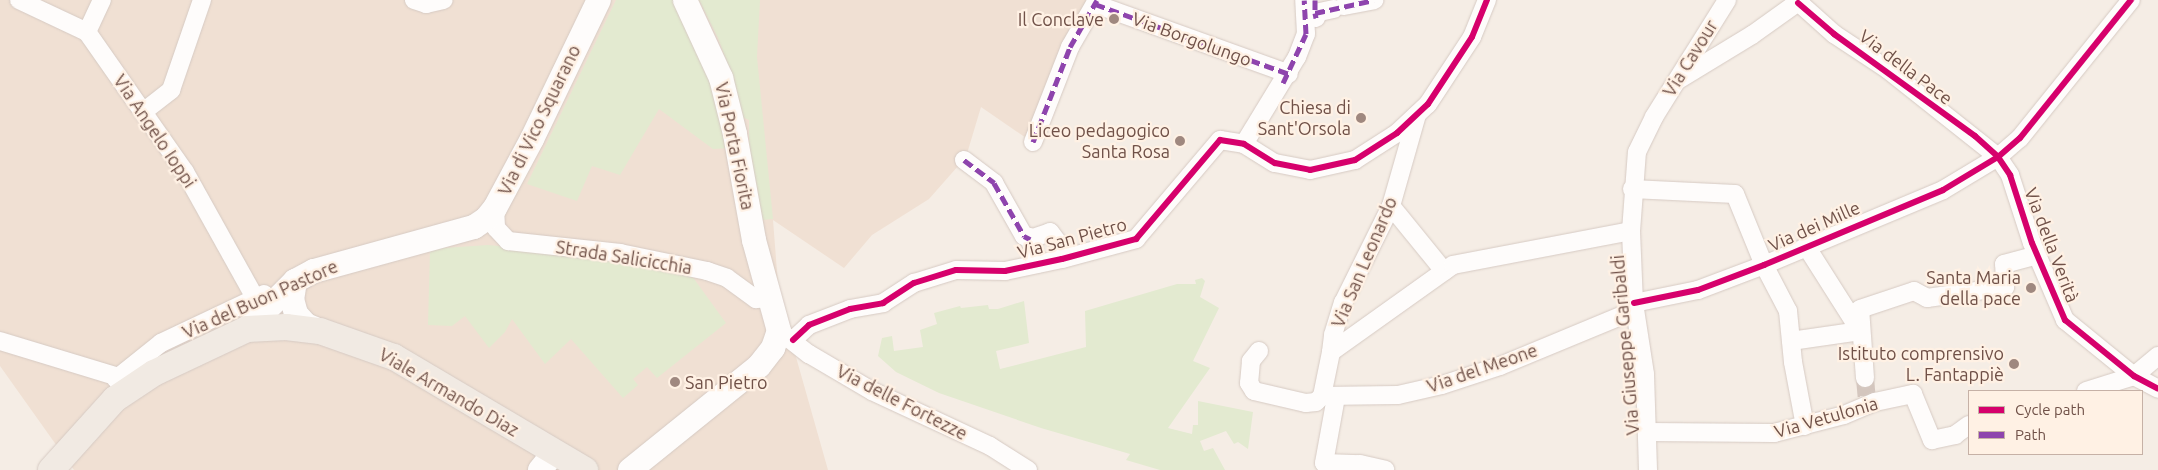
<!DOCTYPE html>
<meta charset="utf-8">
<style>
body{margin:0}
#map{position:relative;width:2158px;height:470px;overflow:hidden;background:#f5ede5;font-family:Ubuntu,sans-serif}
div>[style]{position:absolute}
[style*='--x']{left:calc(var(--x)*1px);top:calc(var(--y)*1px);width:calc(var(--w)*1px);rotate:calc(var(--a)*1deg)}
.residential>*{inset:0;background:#f0e0d3}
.green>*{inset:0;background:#e3ead0}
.street-tunnel>*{height:18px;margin-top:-9px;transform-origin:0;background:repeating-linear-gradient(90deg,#d4c6be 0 18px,transparent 0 27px)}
.roads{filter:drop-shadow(0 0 1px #d6cac3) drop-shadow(0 0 1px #d6cac3)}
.street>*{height:18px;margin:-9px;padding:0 9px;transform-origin:9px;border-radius:9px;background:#fefcfb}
.secondary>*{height:24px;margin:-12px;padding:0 12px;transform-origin:12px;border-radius:12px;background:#fefcfb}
.primary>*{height:26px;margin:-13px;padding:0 13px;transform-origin:13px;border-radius:13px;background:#f1eae3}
.quiet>*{height:5px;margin-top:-2.5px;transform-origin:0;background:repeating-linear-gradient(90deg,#8e44ad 0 10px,transparent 0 15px)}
.cycleway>*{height:6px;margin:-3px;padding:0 3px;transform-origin:3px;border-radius:3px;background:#d6006c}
.dots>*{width:14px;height:14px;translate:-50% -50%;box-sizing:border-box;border:2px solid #fff1e4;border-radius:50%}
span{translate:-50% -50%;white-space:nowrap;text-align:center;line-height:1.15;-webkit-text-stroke:4.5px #fff1e4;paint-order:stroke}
.poi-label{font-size:18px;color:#705148}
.right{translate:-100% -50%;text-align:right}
.left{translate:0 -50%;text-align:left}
.street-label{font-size:18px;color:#705148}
.legend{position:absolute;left:1968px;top:390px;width:175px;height:65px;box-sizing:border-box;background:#fff1e4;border:1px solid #c6b1a6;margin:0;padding:6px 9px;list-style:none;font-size:15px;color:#705148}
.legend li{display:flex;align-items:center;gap:10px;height:25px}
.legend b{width:25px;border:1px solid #c6b1a6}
</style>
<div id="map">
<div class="residential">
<div style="clip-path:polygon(0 0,1094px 0,1032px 142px,981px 107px,966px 157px,929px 199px,872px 235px,844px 268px,773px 220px,779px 297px,828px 470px,74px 470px,0 366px)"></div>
</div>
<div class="green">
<div style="clip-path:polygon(616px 0,678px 0,701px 44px,731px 148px,713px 149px,659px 109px,620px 175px,592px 166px,577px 201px,527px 184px)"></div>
<div style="clip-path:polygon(699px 0,760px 0,757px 57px,773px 219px,761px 220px,749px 160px,749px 120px,740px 116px,733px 79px,718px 38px)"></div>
<div style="clip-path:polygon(488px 245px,620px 257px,689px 272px,726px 323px,657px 378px,647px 367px,633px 379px,638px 385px,623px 398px,571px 339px,545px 364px,512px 319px,505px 332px,489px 348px,465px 316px,452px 326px,428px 325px,430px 249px)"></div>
<div style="clip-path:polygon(1202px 278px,1205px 281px,1200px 297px,1219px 308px,1193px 361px,1210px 368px,1168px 428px,1192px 434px,1193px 425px,1198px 425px,1198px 401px,1253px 412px,1248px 449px,1238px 442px,1234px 444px,1226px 431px,1200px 441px,1204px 451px,1213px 448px,1225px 470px,1160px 470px,1126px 460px,1130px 454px,1041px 428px,939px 393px,896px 372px,878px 356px,882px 338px,892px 336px,894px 351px,923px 347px,920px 330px,937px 324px,934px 313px,960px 306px,961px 308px,988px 305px,989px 309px,998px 309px,1024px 301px,1029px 343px,996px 351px,1000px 369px,1086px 347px,1085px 311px,1177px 284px,1196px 284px,1195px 280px)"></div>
</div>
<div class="street-tunnel">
<div style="--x:1865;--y:378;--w:24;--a:85"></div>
</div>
<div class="roads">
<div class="street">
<div style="--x:19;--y:0;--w:75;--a:25.2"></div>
<div style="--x:87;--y:32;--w:171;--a:55"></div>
<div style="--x:185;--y:172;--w:144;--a:60.9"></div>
<div style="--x:414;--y:0;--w:13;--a:18"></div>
<div style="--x:426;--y:4;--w:18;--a:-13"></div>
<div style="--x:1796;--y:0;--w:51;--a:41.8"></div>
<div style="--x:1834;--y:34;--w:64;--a:33.4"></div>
<div style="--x:1887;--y:69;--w:142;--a:38.4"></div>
<div style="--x:1998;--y:157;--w:22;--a:56"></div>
<div style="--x:2010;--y:175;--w:71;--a:72.1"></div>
<div style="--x:2032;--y:243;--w:84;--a:66.8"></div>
<div style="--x:2065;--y:320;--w:89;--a:39.1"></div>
<div style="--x:2134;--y:376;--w:27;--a:28"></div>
<div style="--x:1095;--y:4;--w:206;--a:19.8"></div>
<div style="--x:1344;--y:6;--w:31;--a:-11"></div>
<div style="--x:1316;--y:18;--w:5;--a:-101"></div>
<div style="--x:1315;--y:13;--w:19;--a:-12"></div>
<div style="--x:87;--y:32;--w:35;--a:-65"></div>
<div style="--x:1678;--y:80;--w:87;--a:-31.3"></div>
<div style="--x:1752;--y:35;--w:60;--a:-35.5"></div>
<div style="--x:143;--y:112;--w:36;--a:-38"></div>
<div style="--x:171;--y:90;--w:95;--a:-71"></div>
<div style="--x:1033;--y:142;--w:102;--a:-68.7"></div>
<div style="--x:1070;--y:47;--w:54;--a:-60.1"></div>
<div style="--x:1244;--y:144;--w:102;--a:-58.7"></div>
<div style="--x:1297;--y:57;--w:25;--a:-69"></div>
<div style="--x:1306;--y:34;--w:34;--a:-93"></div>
<div style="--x:964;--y:160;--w:38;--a:37"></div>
<div style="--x:994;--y:183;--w:61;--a:60.5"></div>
<div style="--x:1024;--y:236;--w:5;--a:11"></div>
<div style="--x:1029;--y:237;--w:28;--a:72"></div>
<div style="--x:1632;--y:189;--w:103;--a:2.8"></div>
<div style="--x:1735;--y:194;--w:77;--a:67.8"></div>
<div style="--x:1764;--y:265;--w:52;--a:62.4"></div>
<div style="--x:1788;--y:311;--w:51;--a:84.4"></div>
<div style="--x:1793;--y:362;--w:65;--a:79.4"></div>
<div style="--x:1391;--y:206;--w:84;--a:50.8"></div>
<div style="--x:495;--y:208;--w:20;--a:87"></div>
<div style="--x:496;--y:228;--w:18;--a:47"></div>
<div style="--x:508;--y:241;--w:113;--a:6.1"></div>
<div style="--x:620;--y:253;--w:89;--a:11.7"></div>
<div style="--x:707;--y:271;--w:21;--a:19"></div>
<div style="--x:727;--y:278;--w:36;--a:36"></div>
<div style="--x:756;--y:299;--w:14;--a:-4"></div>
<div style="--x:1030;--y:239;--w:21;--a:-19"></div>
<div style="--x:1050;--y:232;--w:31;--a:53"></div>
<div style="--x:1634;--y:303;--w:65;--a:-11.5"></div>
<div style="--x:1698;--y:290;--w:71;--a:-20.7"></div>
<div style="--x:1764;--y:265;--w:194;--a:-22.7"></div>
<div style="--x:1943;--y:190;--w:64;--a:-31"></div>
<div style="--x:1998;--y:157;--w:29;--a:-41"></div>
<div style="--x:2020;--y:138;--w:177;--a:-51.2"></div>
<div style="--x:783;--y:334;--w:33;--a:38"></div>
<div style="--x:809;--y:354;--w:73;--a:30.4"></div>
<div style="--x:872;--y:391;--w:130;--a:25"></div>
<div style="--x:990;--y:446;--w:45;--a:32.3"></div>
<div style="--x:793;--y:340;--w:22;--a:-43"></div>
<div style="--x:809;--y:325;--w:44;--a:-21.3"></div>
<div style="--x:850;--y:309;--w:34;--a:-10"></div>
<div style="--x:883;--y:303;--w:37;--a:-33"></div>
<div style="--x:914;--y:283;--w:44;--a:-17.2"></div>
<div style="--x:956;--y:270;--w:49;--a:1.2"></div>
<div style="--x:1005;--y:271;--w:58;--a:-11.9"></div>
<div style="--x:1062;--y:259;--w:77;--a:-15.1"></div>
<div style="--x:1136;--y:239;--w:130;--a:-49.7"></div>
<div style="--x:1220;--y:140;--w:24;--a:9"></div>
<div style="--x:1244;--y:144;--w:36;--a:32"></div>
<div style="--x:1275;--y:163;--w:36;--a:11"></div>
<div style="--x:1310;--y:170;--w:46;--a:-12.5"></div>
<div style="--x:1355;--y:160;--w:50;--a:-32.7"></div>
<div style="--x:1397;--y:133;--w:42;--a:-43.1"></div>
<div style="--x:1428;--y:104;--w:80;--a:-56.7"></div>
<div style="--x:1472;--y:37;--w:40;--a:-68"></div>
<div style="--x:0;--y:341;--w:120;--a:16.9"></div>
<div style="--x:115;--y:376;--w:14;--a:60"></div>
<div style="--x:1791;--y:341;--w:70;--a:-8.2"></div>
<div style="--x:1860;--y:331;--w:101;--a:-122.4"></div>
<div style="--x:1259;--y:351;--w:13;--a:129"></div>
<div style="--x:1251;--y:361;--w:22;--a:95"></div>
<div style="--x:1249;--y:383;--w:9;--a:58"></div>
<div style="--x:1254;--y:391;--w:53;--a:13"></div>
<div style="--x:1306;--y:403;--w:10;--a:-6"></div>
<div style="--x:1316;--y:402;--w:8;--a:-45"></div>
<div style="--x:1331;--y:352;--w:17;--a:-83"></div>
<div style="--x:1333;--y:335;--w:34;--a:-73"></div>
<div style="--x:1343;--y:303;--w:108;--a:-63.7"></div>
<div style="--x:1391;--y:206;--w:95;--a:-74.1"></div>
<div style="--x:1865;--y:378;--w:69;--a:-94.1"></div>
<div style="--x:1860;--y:309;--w:57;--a:-18.4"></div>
<div style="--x:1914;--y:291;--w:15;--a:28"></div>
<div style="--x:1927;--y:298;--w:79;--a:-8"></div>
<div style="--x:2005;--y:287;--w:23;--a:-92"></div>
<div style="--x:2004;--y:264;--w:34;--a:-15"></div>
<div style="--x:116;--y:379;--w:58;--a:-38.7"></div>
<div style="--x:161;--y:343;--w:114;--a:-25.4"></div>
<div style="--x:2086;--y:391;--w:50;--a:-17.4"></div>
<div style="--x:2134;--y:376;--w:31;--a:-40"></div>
<div style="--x:1322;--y:396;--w:45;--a:-78.4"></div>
<div style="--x:1331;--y:352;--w:150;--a:-35.5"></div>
<div style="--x:1453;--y:265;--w:181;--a:-10.8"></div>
<div style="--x:1322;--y:396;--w:76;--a:-0.8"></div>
<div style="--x:1398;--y:395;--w:45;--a:-12.8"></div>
<div style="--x:1442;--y:385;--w:61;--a:-18.1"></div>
<div style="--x:1500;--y:366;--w:146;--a:-22.5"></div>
<div style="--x:1336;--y:397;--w:67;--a:100.3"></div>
<div style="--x:1324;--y:463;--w:36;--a:2"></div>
<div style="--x:1360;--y:464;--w:26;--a:13"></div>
<div style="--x:1648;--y:432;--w:126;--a:0.5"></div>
<div style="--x:1774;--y:433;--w:72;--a:-14.4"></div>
<div style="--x:1844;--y:415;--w:34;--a:-23"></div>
<div style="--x:1875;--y:402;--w:39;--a:-12"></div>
<div style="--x:1913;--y:394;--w:50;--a:67.6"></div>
<div style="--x:1932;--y:440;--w:24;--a:-12"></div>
<div style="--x:1955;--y:435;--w:17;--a:-36"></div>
<div style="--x:1648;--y:470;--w:96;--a:-91.8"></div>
<div style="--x:1645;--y:374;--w:72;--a:-98.8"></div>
<div style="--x:1634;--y:303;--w:72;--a:-92.4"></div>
<div style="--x:1631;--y:231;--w:79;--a:-85.7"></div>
<div style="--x:1637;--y:152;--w:39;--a:-64"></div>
<div style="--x:1654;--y:117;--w:138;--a:-58"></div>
</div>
<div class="secondary">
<div style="--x:295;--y:281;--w:18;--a:99"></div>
<div style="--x:292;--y:299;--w:16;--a:75"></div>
<div style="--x:296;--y:314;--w:15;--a:48"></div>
<div style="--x:306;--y:325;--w:15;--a:23"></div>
<div style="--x:247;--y:329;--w:68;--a:-45"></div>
<div style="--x:295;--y:281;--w:21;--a:-28"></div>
<div style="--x:314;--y:271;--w:166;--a:-15.4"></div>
<div style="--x:474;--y:227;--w:14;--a:-34"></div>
<div style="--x:486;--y:219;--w:14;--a:-51"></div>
<div style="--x:495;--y:208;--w:78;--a:-61.8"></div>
<div style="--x:532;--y:139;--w:154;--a:-64.3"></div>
<div style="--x:540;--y:470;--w:22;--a:-51"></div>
<div style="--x:630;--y:470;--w:166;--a:-38.9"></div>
<div style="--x:759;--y:366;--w:23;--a:-52"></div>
<div style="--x:773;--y:348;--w:18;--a:-71"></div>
<div style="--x:779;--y:331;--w:94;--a:-105.4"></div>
<div style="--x:754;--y:240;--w:108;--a:-100.2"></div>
<div style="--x:735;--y:134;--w:58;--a:-104"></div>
<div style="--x:721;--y:78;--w:86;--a:-114.8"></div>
</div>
<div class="primary">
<div style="--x:51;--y:470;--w:96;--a:-48"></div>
<div style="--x:115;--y:399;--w:47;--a:-33.7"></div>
<div style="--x:154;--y:373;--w:103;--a:-25.3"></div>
<div style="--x:247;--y:329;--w:39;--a:-3"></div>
<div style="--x:286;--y:327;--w:34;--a:7"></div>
<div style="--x:320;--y:331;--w:78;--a:19.4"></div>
<div style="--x:394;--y:357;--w:222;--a:30.6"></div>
</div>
</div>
<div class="quiet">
<div style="--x:1315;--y:0;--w:13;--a:90"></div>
<div style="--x:1095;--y:4;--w:206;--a:19.8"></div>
<div style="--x:1316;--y:18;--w:5;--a:-101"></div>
<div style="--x:1315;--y:13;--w:60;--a:-12.4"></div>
<div style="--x:1283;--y:83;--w:54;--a:-64.9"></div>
<div style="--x:1306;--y:34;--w:34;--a:-93"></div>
<div style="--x:1033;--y:142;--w:102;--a:-68.7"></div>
<div style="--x:1070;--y:47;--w:54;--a:-60.1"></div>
<div style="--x:964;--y:160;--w:38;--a:37"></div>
<div style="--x:994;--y:183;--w:61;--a:60.5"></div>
<div style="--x:1024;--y:236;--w:7;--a:27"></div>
</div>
<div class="cycleway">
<div style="--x:1798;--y:3;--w:48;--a:40.7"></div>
<div style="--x:1834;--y:34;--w:174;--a:35.9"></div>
<div style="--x:1975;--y:136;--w:31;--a:42"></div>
<div style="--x:1998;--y:157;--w:22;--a:56"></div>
<div style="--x:2010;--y:175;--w:71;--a:72.1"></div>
<div style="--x:2032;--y:243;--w:84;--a:66.8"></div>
<div style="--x:2065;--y:320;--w:89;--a:39.1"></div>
<div style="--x:2134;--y:376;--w:27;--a:28"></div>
<div style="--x:1634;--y:303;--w:65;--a:-11.5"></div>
<div style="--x:1698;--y:290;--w:71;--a:-20.7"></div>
<div style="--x:1764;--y:265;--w:194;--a:-22.7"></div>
<div style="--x:1943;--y:190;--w:64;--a:-31"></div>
<div style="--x:1998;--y:157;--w:29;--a:-41"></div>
<div style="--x:2020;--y:138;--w:177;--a:-51.2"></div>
<div style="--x:793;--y:340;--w:22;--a:-43"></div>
<div style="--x:809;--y:325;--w:44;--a:-21.3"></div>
<div style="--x:850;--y:309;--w:34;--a:-10"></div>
<div style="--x:883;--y:303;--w:37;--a:-33"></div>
<div style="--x:914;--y:283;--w:44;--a:-17.2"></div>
<div style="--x:956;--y:270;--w:49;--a:1.2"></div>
<div style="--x:1005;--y:271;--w:58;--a:-11.9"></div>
<div style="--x:1062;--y:259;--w:77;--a:-15.1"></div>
<div style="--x:1136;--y:239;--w:130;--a:-49.7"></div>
<div style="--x:1220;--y:140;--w:24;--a:9"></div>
<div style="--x:1244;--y:144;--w:36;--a:32"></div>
<div style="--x:1275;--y:163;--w:36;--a:11"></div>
<div style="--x:1310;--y:170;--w:46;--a:-12.5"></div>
<div style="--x:1355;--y:160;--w:50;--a:-32.7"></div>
<div style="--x:1397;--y:133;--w:42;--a:-43.1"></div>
<div style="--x:1428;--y:104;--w:80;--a:-56.7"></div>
<div style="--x:1472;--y:37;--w:40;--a:-68"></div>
</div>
<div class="dots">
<div style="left:1114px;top:19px;background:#9f887f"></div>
<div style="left:1361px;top:118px;background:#9f887f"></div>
<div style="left:1180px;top:141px;background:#9f887f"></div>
<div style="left:2031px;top:288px;background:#9f887f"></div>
<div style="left:2014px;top:364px;background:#9f887f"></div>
<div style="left:675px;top:382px;background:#9f887f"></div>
</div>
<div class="poi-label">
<span class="right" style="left:1104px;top:19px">Il Conclave</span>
<span class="right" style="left:1351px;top:118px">Chiesa di<br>Sant'Orsola</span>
<span class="right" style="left:1170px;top:141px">Liceo pedagogico<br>Santa Rosa</span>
<span class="right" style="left:2021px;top:288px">Santa Maria<br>della pace</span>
<span class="right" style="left:2004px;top:364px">Istituto comprensivo<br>L. Fantappiè</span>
<span class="left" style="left:685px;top:382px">San Pietro</span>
</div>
<div class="street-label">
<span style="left:1192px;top:39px;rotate:20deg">Via Borgolungo</span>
<span style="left:1690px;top:58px;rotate:-58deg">Via Cavour</span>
<span style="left:1906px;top:67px;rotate:37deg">Via della Pace</span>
<span style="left:539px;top:120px;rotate:-64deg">Via di Vico Squarano</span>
<span style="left:155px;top:131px;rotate:56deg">Via Angelo Ioppi</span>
<span style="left:735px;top:146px;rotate:78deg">Via Porta Fiorita</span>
<span style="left:1814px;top:226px;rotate:-24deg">Via dei Mille</span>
<span style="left:1072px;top:238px;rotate:-15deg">Via San Pietro</span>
<span style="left:2052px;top:245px;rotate:69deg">Via della Verità</span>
<span style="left:624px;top:257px;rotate:9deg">Strada Salicicchia</span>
<span style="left:1364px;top:262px;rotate:-67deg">Via San Leonardo</span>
<span style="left:260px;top:299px;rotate:-24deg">Via del Buon Pastore</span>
<span style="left:1625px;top:345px;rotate:-95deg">Via Giuseppe Garibaldi</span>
<span style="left:1482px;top:368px;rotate:-19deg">Via del Meone</span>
<span style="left:449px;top:392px;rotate:30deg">Viale Armando Diaz</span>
<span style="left:902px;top:402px;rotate:27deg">Via delle Fortezze</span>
<span style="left:1826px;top:417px;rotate:-16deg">Via Vetulonia</span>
</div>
<ul class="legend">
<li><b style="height:6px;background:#d6006c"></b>Cycle path</li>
<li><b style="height:6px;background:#8e44ad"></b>Path</li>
</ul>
</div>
